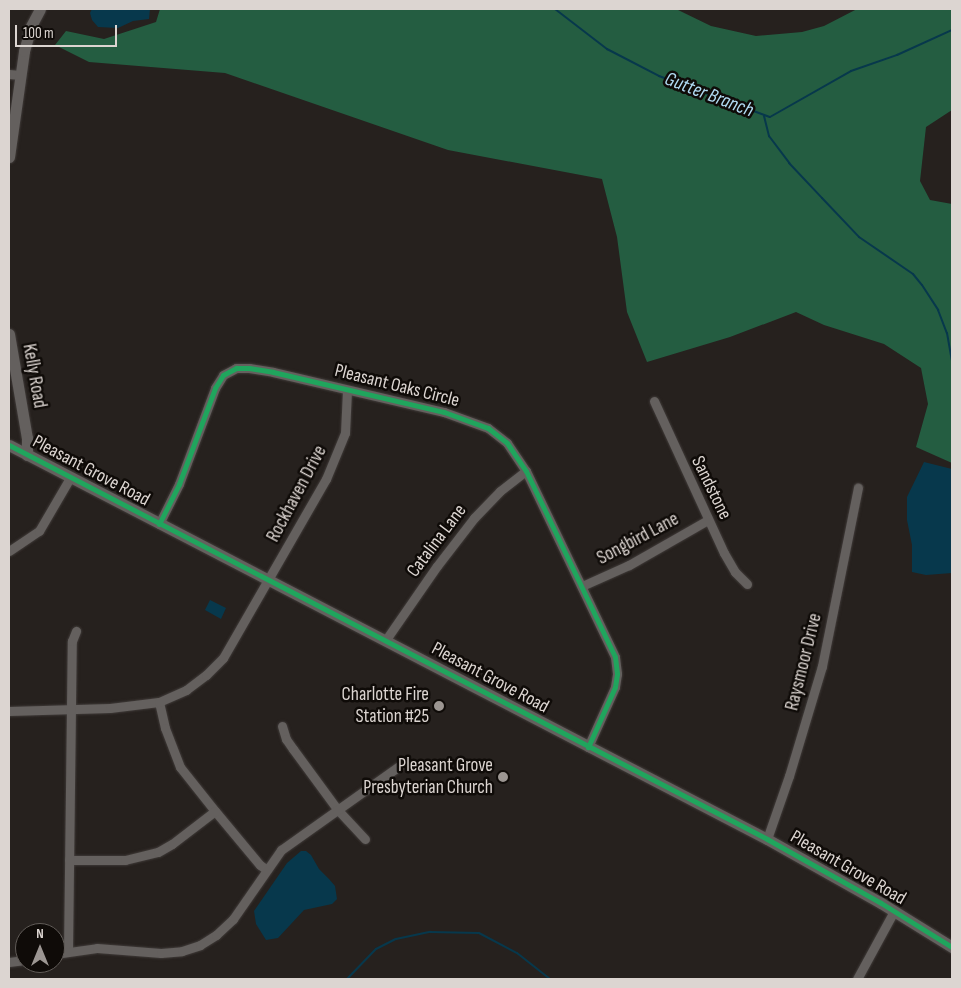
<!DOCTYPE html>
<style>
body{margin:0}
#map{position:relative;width:961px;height:988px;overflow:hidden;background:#26211e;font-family:"Sofia Sans Condensed",sans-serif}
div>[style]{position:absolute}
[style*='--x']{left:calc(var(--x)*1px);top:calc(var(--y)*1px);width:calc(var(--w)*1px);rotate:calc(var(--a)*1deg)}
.forest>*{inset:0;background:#245d41}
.water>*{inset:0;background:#07384c}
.stream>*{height:2px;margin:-1px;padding:0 1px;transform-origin:1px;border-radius:1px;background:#07384c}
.roads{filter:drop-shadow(0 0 1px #403b39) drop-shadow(0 0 1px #403b39)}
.street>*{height:9px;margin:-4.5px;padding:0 4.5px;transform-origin:4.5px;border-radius:4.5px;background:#64605e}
.secondary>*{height:11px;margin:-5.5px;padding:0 5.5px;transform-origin:5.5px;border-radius:5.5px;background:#64605e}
.cycleway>*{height:5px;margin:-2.5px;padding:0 2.5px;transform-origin:2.5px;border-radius:2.5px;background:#20a55d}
.dots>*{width:14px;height:14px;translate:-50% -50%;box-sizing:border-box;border:2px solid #0f0b08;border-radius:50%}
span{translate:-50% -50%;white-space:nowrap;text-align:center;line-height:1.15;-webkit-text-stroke:5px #0f0b08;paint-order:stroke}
.street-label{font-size:19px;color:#dcd5d1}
.poi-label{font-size:19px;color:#dcd5d1}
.right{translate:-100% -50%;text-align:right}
.water-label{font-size:20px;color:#b1dbf3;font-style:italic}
.frame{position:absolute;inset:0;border:10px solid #dcd5d1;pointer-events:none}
.north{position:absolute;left:15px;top:923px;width:50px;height:50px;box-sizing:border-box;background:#0f0b08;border:1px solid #615c58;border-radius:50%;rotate:0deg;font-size:14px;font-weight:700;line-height:20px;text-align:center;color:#dcd5d1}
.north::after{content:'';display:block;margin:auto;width:18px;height:22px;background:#9c9692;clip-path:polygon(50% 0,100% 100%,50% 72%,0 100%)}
.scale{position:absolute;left:15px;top:25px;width:102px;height:22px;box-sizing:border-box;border:2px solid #dcd5d1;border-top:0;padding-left:6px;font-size:15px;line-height:18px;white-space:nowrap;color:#dcd5d1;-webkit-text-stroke:4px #0f0b08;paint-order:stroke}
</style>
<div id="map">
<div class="forest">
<div style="clip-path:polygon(160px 9px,676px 9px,711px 26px,756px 36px,802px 32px,824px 26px,857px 9px,952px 9px,952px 110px,926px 127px,920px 181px,930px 200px,952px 204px,952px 463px,916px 447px,928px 404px,921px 368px,884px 344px,824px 325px,796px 312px,730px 337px,647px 362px,627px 312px,617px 237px,602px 179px,448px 150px,225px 73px,89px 62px,55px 45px,66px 31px,104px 39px,156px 22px)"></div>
</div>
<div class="water">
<div style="clip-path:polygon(92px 9px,150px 9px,149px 19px,133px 21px,118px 28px,98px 27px,92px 20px,90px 13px)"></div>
<div style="clip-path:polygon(924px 462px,952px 469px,952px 573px,926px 575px,912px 572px,912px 545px,907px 520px,907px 497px)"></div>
<div style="clip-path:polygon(210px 600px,226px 608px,221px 619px,205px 610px)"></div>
<div style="clip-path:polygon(301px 851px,306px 851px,311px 855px,319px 869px,329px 879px,335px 886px,337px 899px,332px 904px,304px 910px,278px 938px,266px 940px,256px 924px,254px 911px,287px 863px)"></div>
</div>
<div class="stream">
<div style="--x:555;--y:9;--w:66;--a:37.6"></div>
<div style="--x:607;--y:49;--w:59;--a:27.4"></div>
<div style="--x:659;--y:76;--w:118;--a:20.3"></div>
<div style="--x:770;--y:117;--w:93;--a:-29.6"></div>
<div style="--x:851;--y:71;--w:49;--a:-19.2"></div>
<div style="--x:897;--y:55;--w:60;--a:-24.4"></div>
<div style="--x:764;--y:116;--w:21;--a:76"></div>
<div style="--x:769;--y:136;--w:34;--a:53"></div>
<div style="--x:789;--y:163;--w:48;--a:46.7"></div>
<div style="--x:822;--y:198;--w:54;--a:46.5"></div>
<div style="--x:859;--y:237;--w:65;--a:34.4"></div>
<div style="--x:913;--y:274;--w:14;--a:51"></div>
<div style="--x:922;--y:285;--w:30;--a:57"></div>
<div style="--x:938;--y:310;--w:25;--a:69"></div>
<div style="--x:947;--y:333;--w:27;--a:80"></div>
<div style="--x:347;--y:979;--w:42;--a:-46"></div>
<div style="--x:376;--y:949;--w:22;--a:-27"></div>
<div style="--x:396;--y:939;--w:35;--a:-12"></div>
<div style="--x:430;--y:932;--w:49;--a:1.2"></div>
<div style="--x:479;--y:933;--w:43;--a:27.8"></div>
<div style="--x:517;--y:953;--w:42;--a:38.2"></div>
</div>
<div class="roads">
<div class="street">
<div style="--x:9;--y:74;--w:11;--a:5"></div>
<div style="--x:654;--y:401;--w:167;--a:65.3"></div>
<div style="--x:724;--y:553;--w:22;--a:60"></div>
<div style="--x:735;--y:572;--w:17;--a:45"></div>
<div style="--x:159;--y:524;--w:45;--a:-63.4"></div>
<div style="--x:179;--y:484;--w:103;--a:-69.4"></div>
<div style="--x:215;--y:388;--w:15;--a:-58"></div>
<div style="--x:223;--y:375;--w:15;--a:-28"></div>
<div style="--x:236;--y:368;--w:13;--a:0"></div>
<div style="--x:249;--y:368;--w:24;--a:9"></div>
<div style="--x:273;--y:372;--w:176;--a:13.2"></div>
<div style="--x:444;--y:412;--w:47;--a:20"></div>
<div style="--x:488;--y:428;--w:24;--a:38"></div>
<div style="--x:507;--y:443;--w:34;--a:56"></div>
<div style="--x:526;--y:471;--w:206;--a:64.4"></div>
<div style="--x:615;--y:657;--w:17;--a:83"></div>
<div style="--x:617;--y:674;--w:13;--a:99"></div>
<div style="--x:615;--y:687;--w:66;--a:114.2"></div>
<div style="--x:9;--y:551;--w:36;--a:-34"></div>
<div style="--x:39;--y:531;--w:61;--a:-59.7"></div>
<div style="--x:582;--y:586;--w:51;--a:-24.1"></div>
<div style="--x:629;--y:565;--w:91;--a:-29.7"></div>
<div style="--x:385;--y:641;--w:91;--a:-55.3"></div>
<div style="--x:437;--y:566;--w:61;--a:-52.4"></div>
<div style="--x:474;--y:518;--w:37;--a:-46"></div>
<div style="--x:500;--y:491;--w:33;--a:-38"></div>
<div style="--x:159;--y:702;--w:27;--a:77"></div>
<div style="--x:165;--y:728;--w:42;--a:69"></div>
<div style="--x:180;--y:767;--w:56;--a:51.5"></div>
<div style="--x:215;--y:811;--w:70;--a:50.2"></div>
<div style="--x:260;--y:865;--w:7;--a:34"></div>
<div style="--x:9;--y:711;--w:101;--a:-1.7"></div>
<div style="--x:110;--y:708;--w:49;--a:-7"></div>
<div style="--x:159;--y:702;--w:30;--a:-24"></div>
<div style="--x:186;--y:690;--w:25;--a:-37"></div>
<div style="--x:206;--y:675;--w:24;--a:-45"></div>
<div style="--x:223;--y:658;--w:207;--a:-60.1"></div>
<div style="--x:326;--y:479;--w:50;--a:-67.6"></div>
<div style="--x:345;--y:433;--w:43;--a:-87.3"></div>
<div style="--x:282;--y:726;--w:14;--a:73"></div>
<div style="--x:286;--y:739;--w:12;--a:55"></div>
<div style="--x:293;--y:749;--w:74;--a:53.7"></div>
<div style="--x:337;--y:809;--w:41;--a:47"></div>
<div style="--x:767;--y:839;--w:67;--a:-70.8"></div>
<div style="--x:789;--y:776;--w:115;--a:-73.3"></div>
<div style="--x:822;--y:666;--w:182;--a:-78.6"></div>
<div style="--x:69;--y:860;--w:56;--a:0"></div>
<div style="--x:125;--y:860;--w:34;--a:-14"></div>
<div style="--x:158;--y:852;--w:16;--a:-30"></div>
<div style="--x:172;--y:844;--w:54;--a:-37.5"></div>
<div style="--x:68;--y:952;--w:311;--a:-89.3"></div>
<div style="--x:72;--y:641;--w:11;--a:-68"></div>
<div style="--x:55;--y:954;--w:42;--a:-8.1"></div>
<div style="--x:97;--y:948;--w:64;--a:4.5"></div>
<div style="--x:161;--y:953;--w:21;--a:-5"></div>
<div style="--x:182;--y:951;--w:19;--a:-18"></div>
<div style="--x:200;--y:945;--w:19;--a:-32"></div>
<div style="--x:216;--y:935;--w:23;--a:-43"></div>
<div style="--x:233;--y:919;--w:84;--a:-55.2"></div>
<div style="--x:281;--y:850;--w:145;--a:-35.4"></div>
<div style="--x:9;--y:962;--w:16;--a:-7"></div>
<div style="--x:857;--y:979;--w:77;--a:-61.4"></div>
</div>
<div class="secondary">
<div style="--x:9;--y:157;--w:107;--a:-81.9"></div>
<div style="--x:24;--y:51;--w:26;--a:-74"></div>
<div style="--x:31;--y:26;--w:19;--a:-62"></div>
<div style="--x:9;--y:334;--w:106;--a:80.2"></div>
<div style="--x:27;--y:438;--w:17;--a:90"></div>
<div style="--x:9;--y:445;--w:854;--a:27.46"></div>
<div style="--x:767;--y:839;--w:131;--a:29.3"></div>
<div style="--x:881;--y:903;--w:84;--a:31.8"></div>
</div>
</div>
<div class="cycleway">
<div style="--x:9;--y:445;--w:854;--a:27.46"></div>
<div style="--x:767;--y:839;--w:131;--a:29.3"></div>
<div style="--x:881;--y:903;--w:84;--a:31.8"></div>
<div style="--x:159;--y:524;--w:45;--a:-63.4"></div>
<div style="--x:179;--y:484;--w:103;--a:-69.4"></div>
<div style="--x:215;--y:388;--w:15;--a:-58"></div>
<div style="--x:223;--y:375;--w:15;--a:-28"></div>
<div style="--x:236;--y:368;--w:13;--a:0"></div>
<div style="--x:249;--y:368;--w:24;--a:9"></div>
<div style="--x:273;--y:372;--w:176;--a:13.2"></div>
<div style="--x:444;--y:412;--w:47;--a:20"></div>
<div style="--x:488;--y:428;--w:24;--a:38"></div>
<div style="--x:507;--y:443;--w:34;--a:56"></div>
<div style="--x:526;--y:471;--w:206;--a:64.4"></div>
<div style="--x:615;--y:657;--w:17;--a:83"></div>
<div style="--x:617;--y:674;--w:13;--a:99"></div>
<div style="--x:615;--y:687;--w:66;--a:114.2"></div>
</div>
<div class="dots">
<div style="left:439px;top:706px;background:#9c9692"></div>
<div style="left:503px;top:777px;background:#9c9692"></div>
</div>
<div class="street-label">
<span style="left:34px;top:376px;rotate:80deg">Kelly Road</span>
<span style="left:397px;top:386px;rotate:14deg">Pleasant Oaks Circle</span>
<span style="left:91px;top:471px;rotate:28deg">Pleasant Grove Road</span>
<span style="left:711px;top:488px;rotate:64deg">Sandstone</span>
<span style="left:297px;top:494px;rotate:-62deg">Rockhaven Drive</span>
<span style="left:638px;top:539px;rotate:-28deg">Songbird Lane</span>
<span style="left:437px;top:541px;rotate:-53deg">Catalina Lane</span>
<span style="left:804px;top:662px;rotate:-76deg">Raysmoor Drive</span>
<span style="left:490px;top:678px;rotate:28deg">Pleasant Grove Road</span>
<span style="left:848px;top:868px;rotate:30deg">Pleasant Grove Road</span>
</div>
<div class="poi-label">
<span class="right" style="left:429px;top:706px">Charlotte Fire<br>Station #25</span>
<span class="right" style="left:493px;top:777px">Pleasant Grove<br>Presbyterian Church</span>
</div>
<div class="water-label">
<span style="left:709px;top:95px;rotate:21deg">Gutter Branch</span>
</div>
<div class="frame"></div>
<div class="north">N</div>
<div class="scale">100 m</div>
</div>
